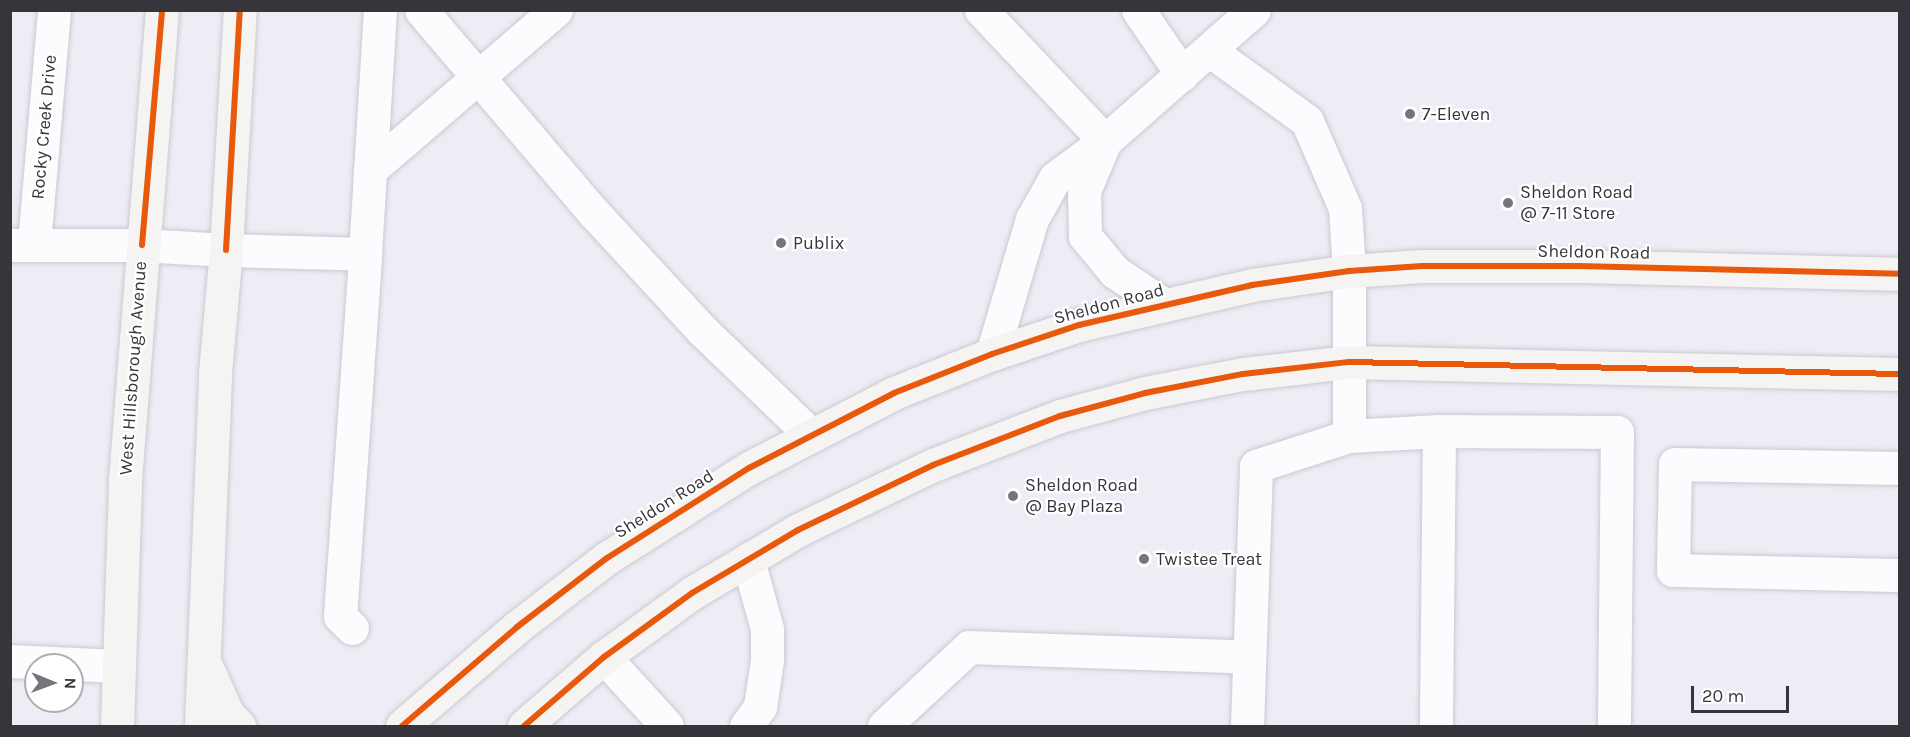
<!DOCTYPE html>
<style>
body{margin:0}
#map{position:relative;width:1910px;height:737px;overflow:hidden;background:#eeedf6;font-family:Karla,sans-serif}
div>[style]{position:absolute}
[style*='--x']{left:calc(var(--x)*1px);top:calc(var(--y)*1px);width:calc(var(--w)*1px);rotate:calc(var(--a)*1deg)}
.roads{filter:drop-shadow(0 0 2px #cac9d0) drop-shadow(0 0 2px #cac9d0)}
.minor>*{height:33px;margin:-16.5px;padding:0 16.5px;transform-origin:16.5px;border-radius:16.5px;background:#fcfcfe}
.major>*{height:33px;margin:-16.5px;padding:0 16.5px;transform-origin:16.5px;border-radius:16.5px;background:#f6f3f3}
.cycleway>*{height:6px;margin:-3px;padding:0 3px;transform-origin:3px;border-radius:3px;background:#e8590c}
.dots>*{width:16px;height:16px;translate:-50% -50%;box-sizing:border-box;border:3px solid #fff;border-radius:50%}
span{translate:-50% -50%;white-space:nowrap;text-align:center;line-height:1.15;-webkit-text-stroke:4.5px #fff;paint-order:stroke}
.poi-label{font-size:18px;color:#35353b}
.left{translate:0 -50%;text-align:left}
.street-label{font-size:18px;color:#35353b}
.frame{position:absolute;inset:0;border:12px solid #35353b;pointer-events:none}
.north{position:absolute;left:24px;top:653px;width:60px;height:60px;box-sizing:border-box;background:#fff;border:2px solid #aeaeb1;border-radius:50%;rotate:91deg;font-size:16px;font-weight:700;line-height:24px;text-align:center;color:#35353b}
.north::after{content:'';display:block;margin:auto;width:21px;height:27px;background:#76757c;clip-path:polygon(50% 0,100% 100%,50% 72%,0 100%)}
.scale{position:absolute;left:1691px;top:686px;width:98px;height:27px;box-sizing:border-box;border:3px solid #35353b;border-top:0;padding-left:8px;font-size:18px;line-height:21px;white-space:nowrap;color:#35353b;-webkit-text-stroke:4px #fff;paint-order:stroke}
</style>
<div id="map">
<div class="roads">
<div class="minor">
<div style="--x:421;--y:10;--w:267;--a:49.6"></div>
<div style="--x:594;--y:213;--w:161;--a:47.3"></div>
<div style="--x:703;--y:331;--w:151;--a:43.9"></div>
<div style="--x:981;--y:10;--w:180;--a:46.6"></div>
<div style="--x:1138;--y:10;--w:78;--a:55.5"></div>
<div style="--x:1209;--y:50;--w:121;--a:35.9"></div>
<div style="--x:1307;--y:121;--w:95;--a:66.4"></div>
<div style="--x:1345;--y:208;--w:63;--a:86.4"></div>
<div style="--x:1349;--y:271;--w:165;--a:90"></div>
<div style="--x:1105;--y:141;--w:54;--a:112.8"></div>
<div style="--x:1084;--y:191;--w:45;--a:88.7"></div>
<div style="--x:1085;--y:236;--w:47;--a:50.2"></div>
<div style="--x:1115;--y:272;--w:58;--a:33.7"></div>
<div style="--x:370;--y:170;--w:245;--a:-40.7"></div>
<div style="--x:34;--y:244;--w:235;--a:-85.1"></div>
<div style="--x:10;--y:245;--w:132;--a:0"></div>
<div style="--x:142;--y:245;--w:84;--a:3.4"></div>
<div style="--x:226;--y:250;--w:139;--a:1.6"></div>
<div style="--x:365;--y:254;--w:244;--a:-86.5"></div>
<div style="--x:992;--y:354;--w:141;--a:-73.5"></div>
<div style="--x:1032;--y:219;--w:47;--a:-60.7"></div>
<div style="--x:1055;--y:178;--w:62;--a:-36.5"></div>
<div style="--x:1105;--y:141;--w:198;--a:-41.3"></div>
<div style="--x:1439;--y:431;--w:178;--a:0.3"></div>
<div style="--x:1617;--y:432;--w:294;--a:90.6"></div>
<div style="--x:1900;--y:468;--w:225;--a:-179"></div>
<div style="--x:1675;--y:464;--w:106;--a:91.1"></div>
<div style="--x:1673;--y:570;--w:227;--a:1.3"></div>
<div style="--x:352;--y:628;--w:17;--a:-135"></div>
<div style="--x:340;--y:616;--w:363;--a:-86"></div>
<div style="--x:604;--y:657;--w:93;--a:47.6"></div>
<div style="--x:10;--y:661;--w:109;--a:2.6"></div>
<div style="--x:746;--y:726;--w:24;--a:-54"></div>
<div style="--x:760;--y:707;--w:48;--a:-81.5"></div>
<div style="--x:767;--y:660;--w:31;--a:-90"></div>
<div style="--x:767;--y:629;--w:72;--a:-105.4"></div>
<div style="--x:884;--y:726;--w:116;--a:-42.9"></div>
<div style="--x:969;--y:647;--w:280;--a:2"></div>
<div style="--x:1247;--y:726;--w:260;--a:-88"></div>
<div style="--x:1256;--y:466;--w:98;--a:-17.9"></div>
<div style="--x:1349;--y:436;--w:90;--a:-3.2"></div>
<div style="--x:1439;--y:431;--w:295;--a:90.6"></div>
</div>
<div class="major">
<div style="--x:207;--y:668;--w:49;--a:66"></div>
<div style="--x:227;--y:713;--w:18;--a:47"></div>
<div style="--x:117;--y:726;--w:246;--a:-88.1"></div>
<div style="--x:125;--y:480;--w:471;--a:-85.5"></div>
<div style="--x:201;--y:726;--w:353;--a:-87.7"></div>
<div style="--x:215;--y:373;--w:123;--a:-84.9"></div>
<div style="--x:226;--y:250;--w:240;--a:-86.7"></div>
<div style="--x:402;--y:726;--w:152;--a:-40.7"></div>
<div style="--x:517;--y:627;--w:113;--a:-37.5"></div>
<div style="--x:607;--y:558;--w:168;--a:-32.4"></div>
<div style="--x:749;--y:468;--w:163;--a:-27.3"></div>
<div style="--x:894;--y:393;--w:105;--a:-21.7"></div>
<div style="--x:992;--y:354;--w:92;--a:-18.4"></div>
<div style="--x:1079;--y:325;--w:178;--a:-13"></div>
<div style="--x:1252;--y:285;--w:98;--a:-8.2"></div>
<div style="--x:1349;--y:271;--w:73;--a:-3.9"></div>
<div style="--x:1422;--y:266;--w:156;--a:0"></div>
<div style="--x:1578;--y:266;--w:322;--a:1.4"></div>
<div style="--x:524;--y:726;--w:106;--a:-40.8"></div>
<div style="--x:604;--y:657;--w:109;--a:-36"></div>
<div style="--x:692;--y:593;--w:123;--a:-30.7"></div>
<div style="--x:798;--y:530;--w:150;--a:-25.7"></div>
<div style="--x:933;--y:465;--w:136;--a:-21.1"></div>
<div style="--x:1060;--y:416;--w:88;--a:-15.1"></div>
<div style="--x:1145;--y:393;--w:100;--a:-11"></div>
<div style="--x:1243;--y:374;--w:107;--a:-6.5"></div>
<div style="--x:1349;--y:362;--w:551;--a:1.25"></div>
</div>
</div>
<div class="cycleway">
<div style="--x:142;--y:245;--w:236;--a:-85.1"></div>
<div style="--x:226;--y:250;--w:240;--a:-86.7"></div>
<div style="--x:402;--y:726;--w:152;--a:-40.7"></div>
<div style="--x:517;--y:627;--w:113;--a:-37.5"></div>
<div style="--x:607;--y:558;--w:168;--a:-32.4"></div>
<div style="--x:749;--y:468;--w:163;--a:-27.3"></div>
<div style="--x:894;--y:393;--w:105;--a:-21.7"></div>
<div style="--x:992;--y:354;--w:92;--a:-18.4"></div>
<div style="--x:1079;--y:325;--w:178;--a:-13"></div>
<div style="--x:1252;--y:285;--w:98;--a:-8.2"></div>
<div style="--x:1349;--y:271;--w:73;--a:-3.9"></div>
<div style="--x:1422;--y:266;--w:156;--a:0"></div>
<div style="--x:1578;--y:266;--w:322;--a:1.4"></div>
<div style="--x:524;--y:726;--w:106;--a:-40.8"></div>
<div style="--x:604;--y:657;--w:109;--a:-36"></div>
<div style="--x:692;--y:593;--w:123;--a:-30.7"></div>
<div style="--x:798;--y:530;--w:150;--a:-25.7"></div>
<div style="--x:933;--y:465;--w:136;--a:-21.1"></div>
<div style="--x:1060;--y:416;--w:88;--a:-15.1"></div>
<div style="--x:1145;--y:393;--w:100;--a:-11"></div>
<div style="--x:1243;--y:374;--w:107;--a:-6.5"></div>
<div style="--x:1349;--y:362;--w:551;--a:1.25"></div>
</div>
<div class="dots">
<div style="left:1410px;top:114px;background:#76757c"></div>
<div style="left:1508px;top:203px;background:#76757c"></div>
<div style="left:781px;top:243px;background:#76757c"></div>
<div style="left:1013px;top:496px;background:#76757c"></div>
<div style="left:1144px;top:559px;background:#76757c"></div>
</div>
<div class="poi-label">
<span class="left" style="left:1422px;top:114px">7-Eleven</span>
<span class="left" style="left:1520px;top:203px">Sheldon Road<br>@ 7-11 Store</span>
<span class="left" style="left:793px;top:243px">Publix</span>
<span class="left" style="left:1025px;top:496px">Sheldon Road<br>@ Bay Plaza</span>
<span class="left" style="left:1156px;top:559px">Twistee Treat</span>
</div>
<div class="street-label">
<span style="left:44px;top:127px;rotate:-85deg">Rocky Creek Drive</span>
<span style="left:1594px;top:252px;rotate:1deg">Sheldon Road</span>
<span style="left:1109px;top:304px;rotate:-15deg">Sheldon Road</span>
<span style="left:133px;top:368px;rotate:-86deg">West Hillsborough Avenue</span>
<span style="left:664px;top:504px;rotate:-32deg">Sheldon Road</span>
</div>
<div class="frame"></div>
<div class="north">N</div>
<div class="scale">20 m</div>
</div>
